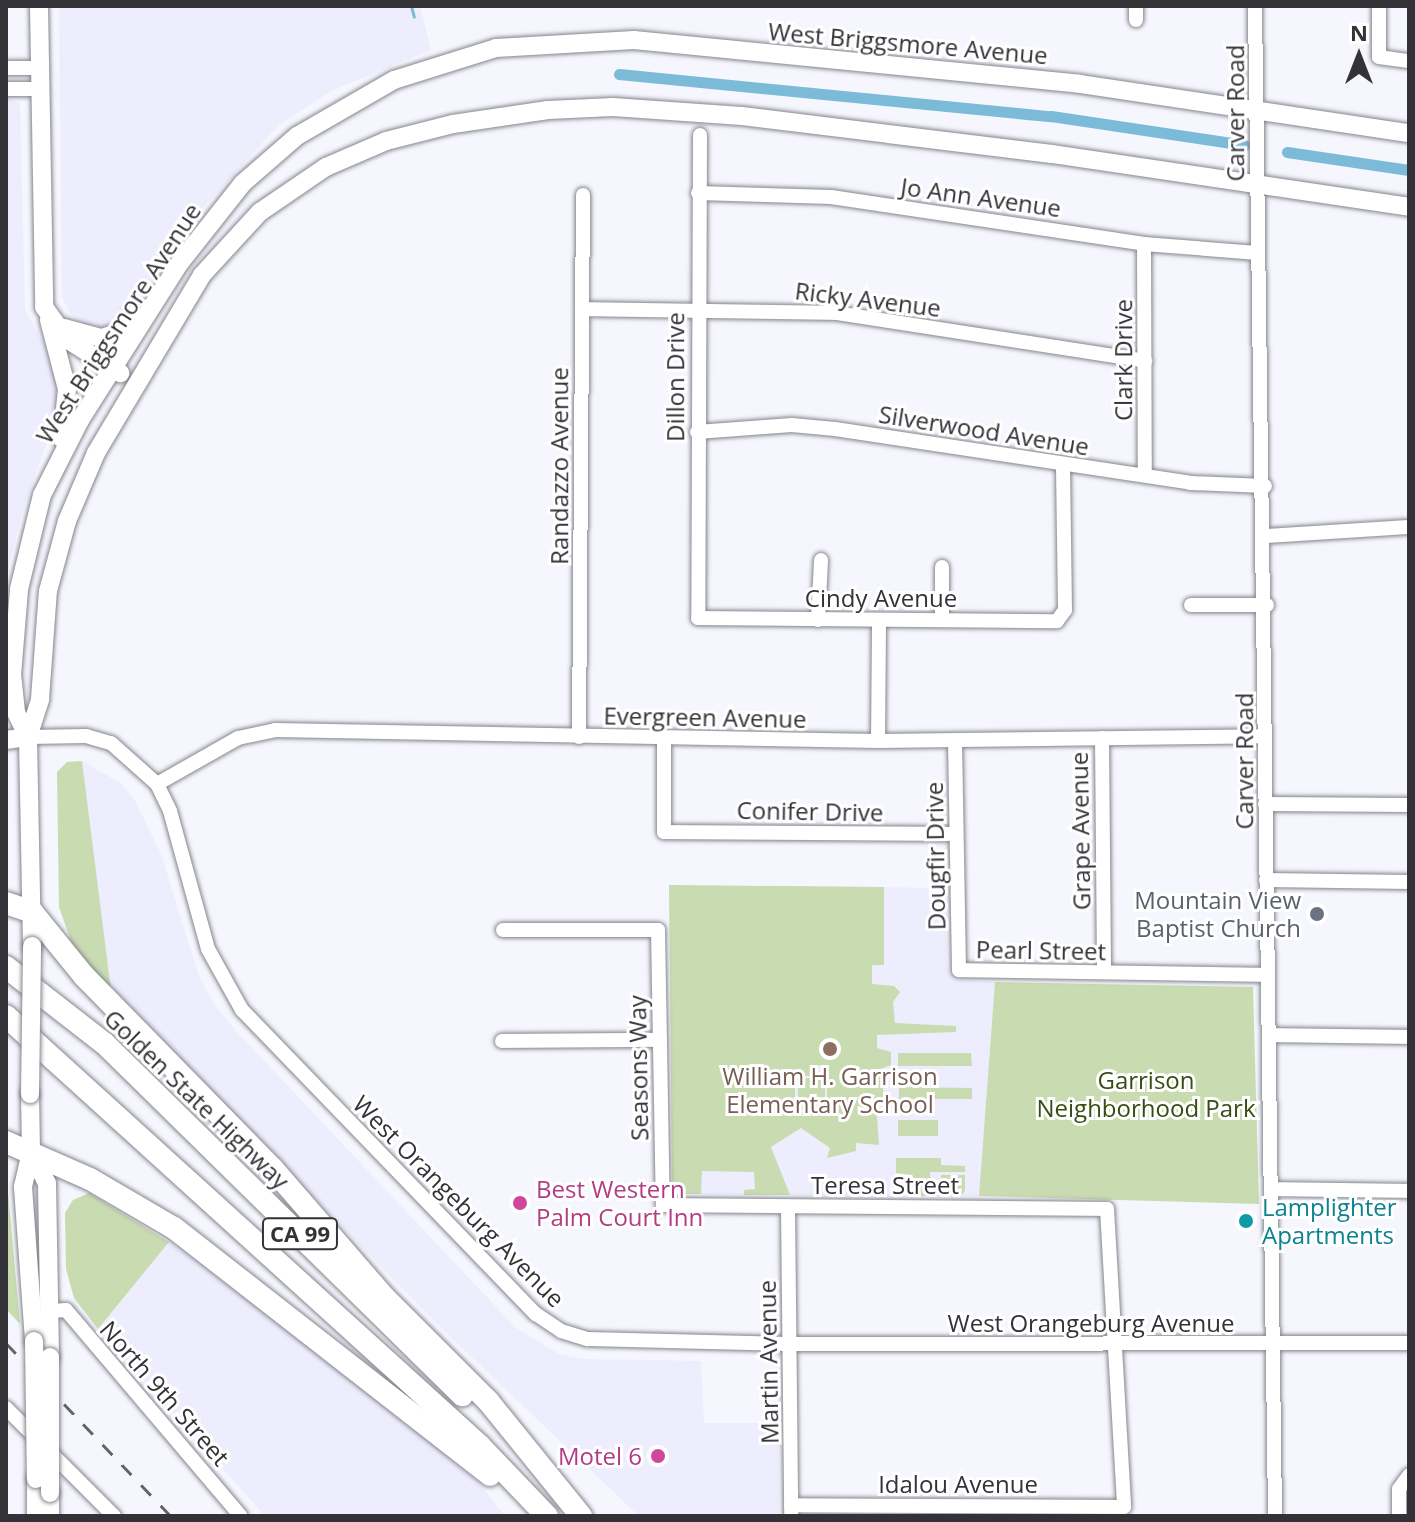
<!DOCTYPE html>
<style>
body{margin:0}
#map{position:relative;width:1415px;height:1522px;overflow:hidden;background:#f6f6fe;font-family:"Open Sans",sans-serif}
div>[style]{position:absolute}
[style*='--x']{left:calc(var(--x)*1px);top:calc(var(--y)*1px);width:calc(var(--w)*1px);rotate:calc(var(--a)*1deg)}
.built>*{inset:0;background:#ededfe}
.green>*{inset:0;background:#c9dbb1}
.stream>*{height:3px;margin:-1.5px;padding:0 1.5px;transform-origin:1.5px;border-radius:1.5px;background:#7bbbd7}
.canal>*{height:11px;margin:-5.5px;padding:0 5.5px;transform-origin:5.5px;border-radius:5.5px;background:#7bbbd7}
.roads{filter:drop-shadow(0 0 2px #85858e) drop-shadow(0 0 2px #85858e)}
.minor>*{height:14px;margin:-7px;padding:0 7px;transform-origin:7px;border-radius:7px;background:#fff}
.major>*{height:18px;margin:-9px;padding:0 9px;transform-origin:9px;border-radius:9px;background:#fff}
.highway>*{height:22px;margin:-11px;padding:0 11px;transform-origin:11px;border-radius:11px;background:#fff}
.rail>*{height:3px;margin-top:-1.5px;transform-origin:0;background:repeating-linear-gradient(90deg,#636368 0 14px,transparent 0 28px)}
.bridges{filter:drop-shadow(0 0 2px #85858e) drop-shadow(0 0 2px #85858e)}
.major-bridge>*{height:18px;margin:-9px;padding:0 9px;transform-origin:9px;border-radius:9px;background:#fff}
.dots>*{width:22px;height:22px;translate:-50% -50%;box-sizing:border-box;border:4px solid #fff;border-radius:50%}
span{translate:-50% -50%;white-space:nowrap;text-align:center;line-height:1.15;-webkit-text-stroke:6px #fff;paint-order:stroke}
.shield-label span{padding:2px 6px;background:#fff;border:2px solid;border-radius:6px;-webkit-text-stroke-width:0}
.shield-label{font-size:22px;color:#333337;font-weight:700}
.street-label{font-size:24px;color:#333337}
.worship-label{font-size:24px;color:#5b616d}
.right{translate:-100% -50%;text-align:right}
.education-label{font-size:24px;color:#785e54}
.park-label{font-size:24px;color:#394d13}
.hotel-label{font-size:24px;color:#b23c85}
.left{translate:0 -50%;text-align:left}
.culture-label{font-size:24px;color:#0d838f}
.frame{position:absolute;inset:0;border:8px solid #333337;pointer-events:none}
.north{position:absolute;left:1319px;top:16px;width:80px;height:80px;-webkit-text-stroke:6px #fff;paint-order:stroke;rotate:0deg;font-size:22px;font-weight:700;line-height:32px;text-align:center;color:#333337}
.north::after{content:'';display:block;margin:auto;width:28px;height:36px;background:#333337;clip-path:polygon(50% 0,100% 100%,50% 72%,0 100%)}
</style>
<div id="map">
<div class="built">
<div style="clip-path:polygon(59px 6px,420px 6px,431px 50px,333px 90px,279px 125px,190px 222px,131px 314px,105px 328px,84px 325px,69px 312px,62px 296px)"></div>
<div style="clip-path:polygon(6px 96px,20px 104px,25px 310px,50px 355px,58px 391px,52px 429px,23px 509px,6px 578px)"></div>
<div style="clip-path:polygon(82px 761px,122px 784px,135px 801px,161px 854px,199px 976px,214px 1004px,238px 1033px,516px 1328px,559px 1354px,582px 1359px,701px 1361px,704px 1423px,778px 1423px,779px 1516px,639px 1516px,442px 1329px,111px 990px)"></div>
<div style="clip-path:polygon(669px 885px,946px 888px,947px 968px,960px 980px,995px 982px,979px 1196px,684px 1194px,672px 1181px)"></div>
<div style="clip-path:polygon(169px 1242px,270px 1314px,477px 1481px,505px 1516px,265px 1516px,98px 1329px)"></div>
</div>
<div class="green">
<div style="clip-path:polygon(82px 761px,111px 990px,72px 944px,59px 907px,57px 772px,67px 762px)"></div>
<div style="clip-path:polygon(evenodd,669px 885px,884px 887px,884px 965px,872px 965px,872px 984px,894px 986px,900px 992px,893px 1002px,895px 1023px,956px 1026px,956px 1032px,877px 1035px,877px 1048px,891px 1052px,891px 1065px,880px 1069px,885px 1102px,876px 1103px,879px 1145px,856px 1143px,856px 1151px,827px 1158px,830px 1148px,801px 1128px,771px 1147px,790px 1195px,744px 1195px,744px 1190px,755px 1189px,754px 1172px,702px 1171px,701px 1194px,684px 1194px,672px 1181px,669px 885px,813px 1065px,827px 1066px,827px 1112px,795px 1112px,795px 1076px,813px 1076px,813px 1065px)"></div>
<div style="clip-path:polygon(995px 982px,1253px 987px,1259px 1204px,979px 1196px)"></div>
<div style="clip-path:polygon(898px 1053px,971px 1053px,972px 1066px,898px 1066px)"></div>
<div style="clip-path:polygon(797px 1078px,825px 1078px,825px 1110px,799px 1110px)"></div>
<div style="clip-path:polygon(899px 1087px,972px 1088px,972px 1099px,899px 1099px)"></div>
<div style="clip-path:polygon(898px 1120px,938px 1120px,938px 1136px,898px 1136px)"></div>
<div style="clip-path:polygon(896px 1158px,941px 1158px,941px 1165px,965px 1166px,965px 1172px,930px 1172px,931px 1183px,940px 1183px,940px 1191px,941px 1175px,965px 1175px,965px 1191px,961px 1196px,920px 1196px,912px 1175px,896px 1173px)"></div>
<div style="clip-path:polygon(6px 1175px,8px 1192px,20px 1324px,6px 1309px)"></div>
<div style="clip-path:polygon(89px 1193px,169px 1242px,98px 1329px,74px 1298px,66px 1269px,65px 1213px,73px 1200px)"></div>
</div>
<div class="stream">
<div style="--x:411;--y:6;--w:11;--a:75"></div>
</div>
<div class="canal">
<div style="--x:619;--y:74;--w:434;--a:5.6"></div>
<div style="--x:1051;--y:116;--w:196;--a:8.5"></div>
<div style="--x:1287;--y:152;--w:123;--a:8.4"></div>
</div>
<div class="roads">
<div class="minor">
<div style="--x:1255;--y:6;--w:1510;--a:89.24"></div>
<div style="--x:1379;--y:6;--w:51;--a:90"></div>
<div style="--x:1379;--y:57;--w:30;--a:8"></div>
<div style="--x:1136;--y:20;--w:14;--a:-90"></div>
<div style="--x:6;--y:68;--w:33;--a:0"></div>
<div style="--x:6;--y:89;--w:34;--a:0"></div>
<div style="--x:700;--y:135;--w:483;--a:90.2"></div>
<div style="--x:698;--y:618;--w:359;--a:0.5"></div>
<div style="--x:1057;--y:621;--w:14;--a:-54"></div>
<div style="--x:1065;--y:610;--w:145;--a:-90.8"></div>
<div style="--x:698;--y:193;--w:133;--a:1.7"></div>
<div style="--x:831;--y:197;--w:317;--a:8.5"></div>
<div style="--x:1144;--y:244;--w:114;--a:4.5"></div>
<div style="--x:1144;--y:244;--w:231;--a:89.8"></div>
<div style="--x:582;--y:309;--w:254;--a:0.9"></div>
<div style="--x:836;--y:313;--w:313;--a:8.8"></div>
<div style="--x:697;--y:432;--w:95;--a:-4.2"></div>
<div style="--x:792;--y:425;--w:43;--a:5.3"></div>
<div style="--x:835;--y:429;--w:359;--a:8.6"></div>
<div style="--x:1190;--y:483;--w:75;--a:2.3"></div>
<div style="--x:1266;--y:536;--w:143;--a:-3.6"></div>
<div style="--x:1191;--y:605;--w:76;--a:0"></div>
<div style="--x:942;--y:619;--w:52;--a:-90"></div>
<div style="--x:818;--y:620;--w:60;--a:-87.1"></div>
<div style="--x:28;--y:737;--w:58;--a:-1"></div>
<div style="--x:86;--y:736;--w:26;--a:16"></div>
<div style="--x:111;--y:743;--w:62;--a:41.7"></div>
<div style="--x:157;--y:784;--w:30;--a:64"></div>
<div style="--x:170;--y:811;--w:143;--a:74.6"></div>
<div style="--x:208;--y:949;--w:70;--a:60.9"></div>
<div style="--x:242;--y:1010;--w:423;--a:46"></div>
<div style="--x:536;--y:1314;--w:30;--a:34"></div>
<div style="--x:561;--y:1331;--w:28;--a:17"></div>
<div style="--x:588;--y:1339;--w:201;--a:1.4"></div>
<div style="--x:789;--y:1344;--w:620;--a:-0.09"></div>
<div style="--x:579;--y:737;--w:542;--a:-89.58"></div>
<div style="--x:664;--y:738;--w:94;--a:90"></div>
<div style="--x:664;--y:832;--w:292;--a:0.4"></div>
<div style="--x:1102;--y:738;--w:234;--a:89.5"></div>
<div style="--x:878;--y:741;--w:120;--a:-89.5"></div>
<div style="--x:955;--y:741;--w:229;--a:89"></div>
<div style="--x:959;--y:970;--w:308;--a:0.9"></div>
<div style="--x:157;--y:784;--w:93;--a:-29.6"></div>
<div style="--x:238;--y:738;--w:38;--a:-12"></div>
<div style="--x:275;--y:730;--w:603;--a:1.05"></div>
<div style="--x:878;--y:741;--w:387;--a:-0.7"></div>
<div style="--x:1265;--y:804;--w:144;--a:0.4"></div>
<div style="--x:1266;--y:880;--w:143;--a:0.8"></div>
<div style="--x:503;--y:930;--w:155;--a:0"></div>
<div style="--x:658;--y:930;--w:275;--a:89"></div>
<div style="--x:663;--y:1205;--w:444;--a:0.5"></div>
<div style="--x:1107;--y:1209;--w:298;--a:86.7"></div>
<div style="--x:1124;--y:1507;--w:333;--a:-179.7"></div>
<div style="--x:1269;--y:1035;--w:140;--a:0.8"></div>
<div style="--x:502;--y:1041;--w:158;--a:-0.4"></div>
<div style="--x:1272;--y:1189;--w:137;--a:0.8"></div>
<div style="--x:788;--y:1207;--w:309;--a:89.4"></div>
<div style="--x:51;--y:1311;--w:15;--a:-4"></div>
<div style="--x:66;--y:1310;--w:270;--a:49.7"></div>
<div style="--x:6;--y:1408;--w:153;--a:45"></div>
<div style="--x:1399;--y:1516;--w:27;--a:-90"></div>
<div style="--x:1399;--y:1489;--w:17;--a:-54"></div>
</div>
<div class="major">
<div style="--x:39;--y:6;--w:301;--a:89"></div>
<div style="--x:44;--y:307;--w:41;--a:54"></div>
<div style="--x:68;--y:340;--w:62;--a:32.4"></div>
<div style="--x:49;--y:320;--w:71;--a:75.4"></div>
<div style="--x:67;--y:389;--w:50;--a:95.7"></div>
<div style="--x:64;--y:328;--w:39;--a:15"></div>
<div style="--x:102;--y:338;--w:21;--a:-19"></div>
<div style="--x:122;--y:331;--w:21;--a:-53"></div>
<div style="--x:28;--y:737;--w:28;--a:-116"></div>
<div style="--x:16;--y:712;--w:37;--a:-96"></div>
<div style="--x:12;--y:675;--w:86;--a:-85.3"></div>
<div style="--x:19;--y:589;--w:97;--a:-76.3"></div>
<div style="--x:42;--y:495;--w:84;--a:-63.1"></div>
<div style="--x:80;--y:420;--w:185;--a:-57.6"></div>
<div style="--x:179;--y:264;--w:103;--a:-51.7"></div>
<div style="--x:243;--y:183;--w:72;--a:-41"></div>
<div style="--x:297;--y:136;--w:112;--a:-30"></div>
<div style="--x:394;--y:80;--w:107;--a:-17.4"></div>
<div style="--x:496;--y:48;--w:138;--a:-3.3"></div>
<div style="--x:634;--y:40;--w:448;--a:5.6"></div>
<div style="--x:1080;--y:84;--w:333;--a:8.5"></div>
<div style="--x:6;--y:740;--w:22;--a:-8"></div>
<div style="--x:32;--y:946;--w:209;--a:-91.1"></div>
<div style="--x:28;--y:737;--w:40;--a:-72"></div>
<div style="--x:40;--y:699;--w:108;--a:-85.8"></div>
<div style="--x:48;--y:591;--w:73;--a:-74.8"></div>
<div style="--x:67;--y:521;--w:74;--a:-66.9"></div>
<div style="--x:96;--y:453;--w:207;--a:-59.2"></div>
<div style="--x:202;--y:275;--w:86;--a:-47.4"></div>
<div style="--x:260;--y:212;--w:80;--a:-34.3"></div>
<div style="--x:326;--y:167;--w:65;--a:-23.4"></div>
<div style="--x:386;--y:141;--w:69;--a:-14.2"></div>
<div style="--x:453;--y:124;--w:96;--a:-8.4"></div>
<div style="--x:548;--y:110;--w:65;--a:-2.6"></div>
<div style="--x:613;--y:107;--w:129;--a:4"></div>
<div style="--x:742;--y:116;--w:312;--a:7"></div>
<div style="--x:1052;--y:154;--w:361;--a:8.4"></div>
<div style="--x:30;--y:1094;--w:58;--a:89"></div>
<div style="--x:31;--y:1152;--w:36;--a:103"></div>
<div style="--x:23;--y:1187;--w:154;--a:85.9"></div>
<div style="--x:31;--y:1152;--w:35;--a:63"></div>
<div style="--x:47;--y:1183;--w:174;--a:89"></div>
<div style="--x:36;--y:1479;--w:37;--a:90"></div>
<div style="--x:50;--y:1493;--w:23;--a:90"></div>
</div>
<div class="highway">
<div style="--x:6;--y:903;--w:28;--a:19"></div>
<div style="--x:32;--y:912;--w:82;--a:50.9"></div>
<div style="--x:84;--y:976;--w:270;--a:45.6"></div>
<div style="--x:273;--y:1169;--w:169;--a:49.1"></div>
<div style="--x:384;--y:1297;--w:147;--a:45"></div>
<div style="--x:488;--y:1401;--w:148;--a:51"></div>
<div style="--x:6;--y:967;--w:125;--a:37.9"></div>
<div style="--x:105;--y:1044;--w:501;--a:44.51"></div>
<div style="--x:6;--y:1016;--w:640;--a:42.21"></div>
<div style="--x:480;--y:1446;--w:97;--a:46.3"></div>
<div style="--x:6;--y:1142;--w:92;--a:23.8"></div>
<div style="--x:90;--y:1179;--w:97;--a:30.3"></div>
<div style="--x:174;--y:1228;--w:401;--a:38"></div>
</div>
</div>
<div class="rail">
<div style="--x:6;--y:1343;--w:239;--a:46.4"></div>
</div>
<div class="bridges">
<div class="major-bridge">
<div style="--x:30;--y:1094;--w:148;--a:-89.2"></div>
<div style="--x:34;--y:1341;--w:138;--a:89.2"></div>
<div style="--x:50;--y:1493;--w:136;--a:-90"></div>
</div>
</div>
<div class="dots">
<div style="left:1317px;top:914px;background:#6b7280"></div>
<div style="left:830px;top:1049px;background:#8d6e63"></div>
<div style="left:520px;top:1203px;background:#d1479c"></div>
<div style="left:1246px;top:1221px;background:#0f9aa8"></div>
<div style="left:658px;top:1456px;background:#d1479c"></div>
</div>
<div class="shield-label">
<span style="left:300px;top:1234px">CA 99</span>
</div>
<div class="street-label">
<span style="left:908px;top:43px;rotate:5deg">West Briggsmore Avenue</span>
<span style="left:1235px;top:113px;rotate:-90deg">Carver Road</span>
<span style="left:981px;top:197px;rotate:8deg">Jo Ann Avenue</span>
<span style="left:868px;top:299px;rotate:7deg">Ricky Avenue</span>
<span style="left:118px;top:323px;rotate:-57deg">West Briggsmore Avenue</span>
<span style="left:1123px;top:360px;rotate:-90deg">Clark Drive</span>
<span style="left:675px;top:377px;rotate:-90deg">Dillon Drive</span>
<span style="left:984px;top:430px;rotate:9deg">Silverwood Avenue</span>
<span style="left:559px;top:466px;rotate:-90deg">Randazzo Avenue</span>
<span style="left:881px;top:598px">Cindy Avenue</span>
<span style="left:705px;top:717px;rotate:1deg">Evergreen Avenue</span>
<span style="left:1244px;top:761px;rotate:-90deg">Carver Road</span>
<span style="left:810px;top:811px;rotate:1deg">Conifer Drive</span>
<span style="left:1080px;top:831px;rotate:-91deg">Grape Avenue</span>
<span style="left:935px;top:856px;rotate:-91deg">Dougfir Drive</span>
<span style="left:1041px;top:950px;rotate:1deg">Pearl Street</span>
<span style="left:638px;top:1068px;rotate:-91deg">Seasons Way</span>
<span style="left:197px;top:1099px;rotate:44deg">Golden State Highway</span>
<span style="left:885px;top:1185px">Teresa Street</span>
<span style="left:459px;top:1201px;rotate:45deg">West Orangeburg Avenue</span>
<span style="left:1091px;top:1323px">West Orangeburg Avenue</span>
<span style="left:768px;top:1362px;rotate:-91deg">Martin Avenue</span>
<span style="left:165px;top:1393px;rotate:49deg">North 9th Street</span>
<span style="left:958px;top:1484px">Idalou Avenue</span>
</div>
<div class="worship-label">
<span class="right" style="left:1301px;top:914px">Mountain View<br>Baptist Church</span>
</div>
<div class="education-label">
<span style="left:830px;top:1090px">William H. Garrison<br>Elementary School</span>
</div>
<div class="park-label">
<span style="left:1146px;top:1094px">Garrison<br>Neighborhood Park</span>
</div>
<div class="hotel-label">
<span class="left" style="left:536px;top:1203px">Best Western<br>Palm Court Inn</span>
<span class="right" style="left:642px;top:1456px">Motel 6</span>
</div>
<div class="culture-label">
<span class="left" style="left:1262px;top:1221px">Lamplighter<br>Apartments</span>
</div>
<div class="frame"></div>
<div class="north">N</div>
</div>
